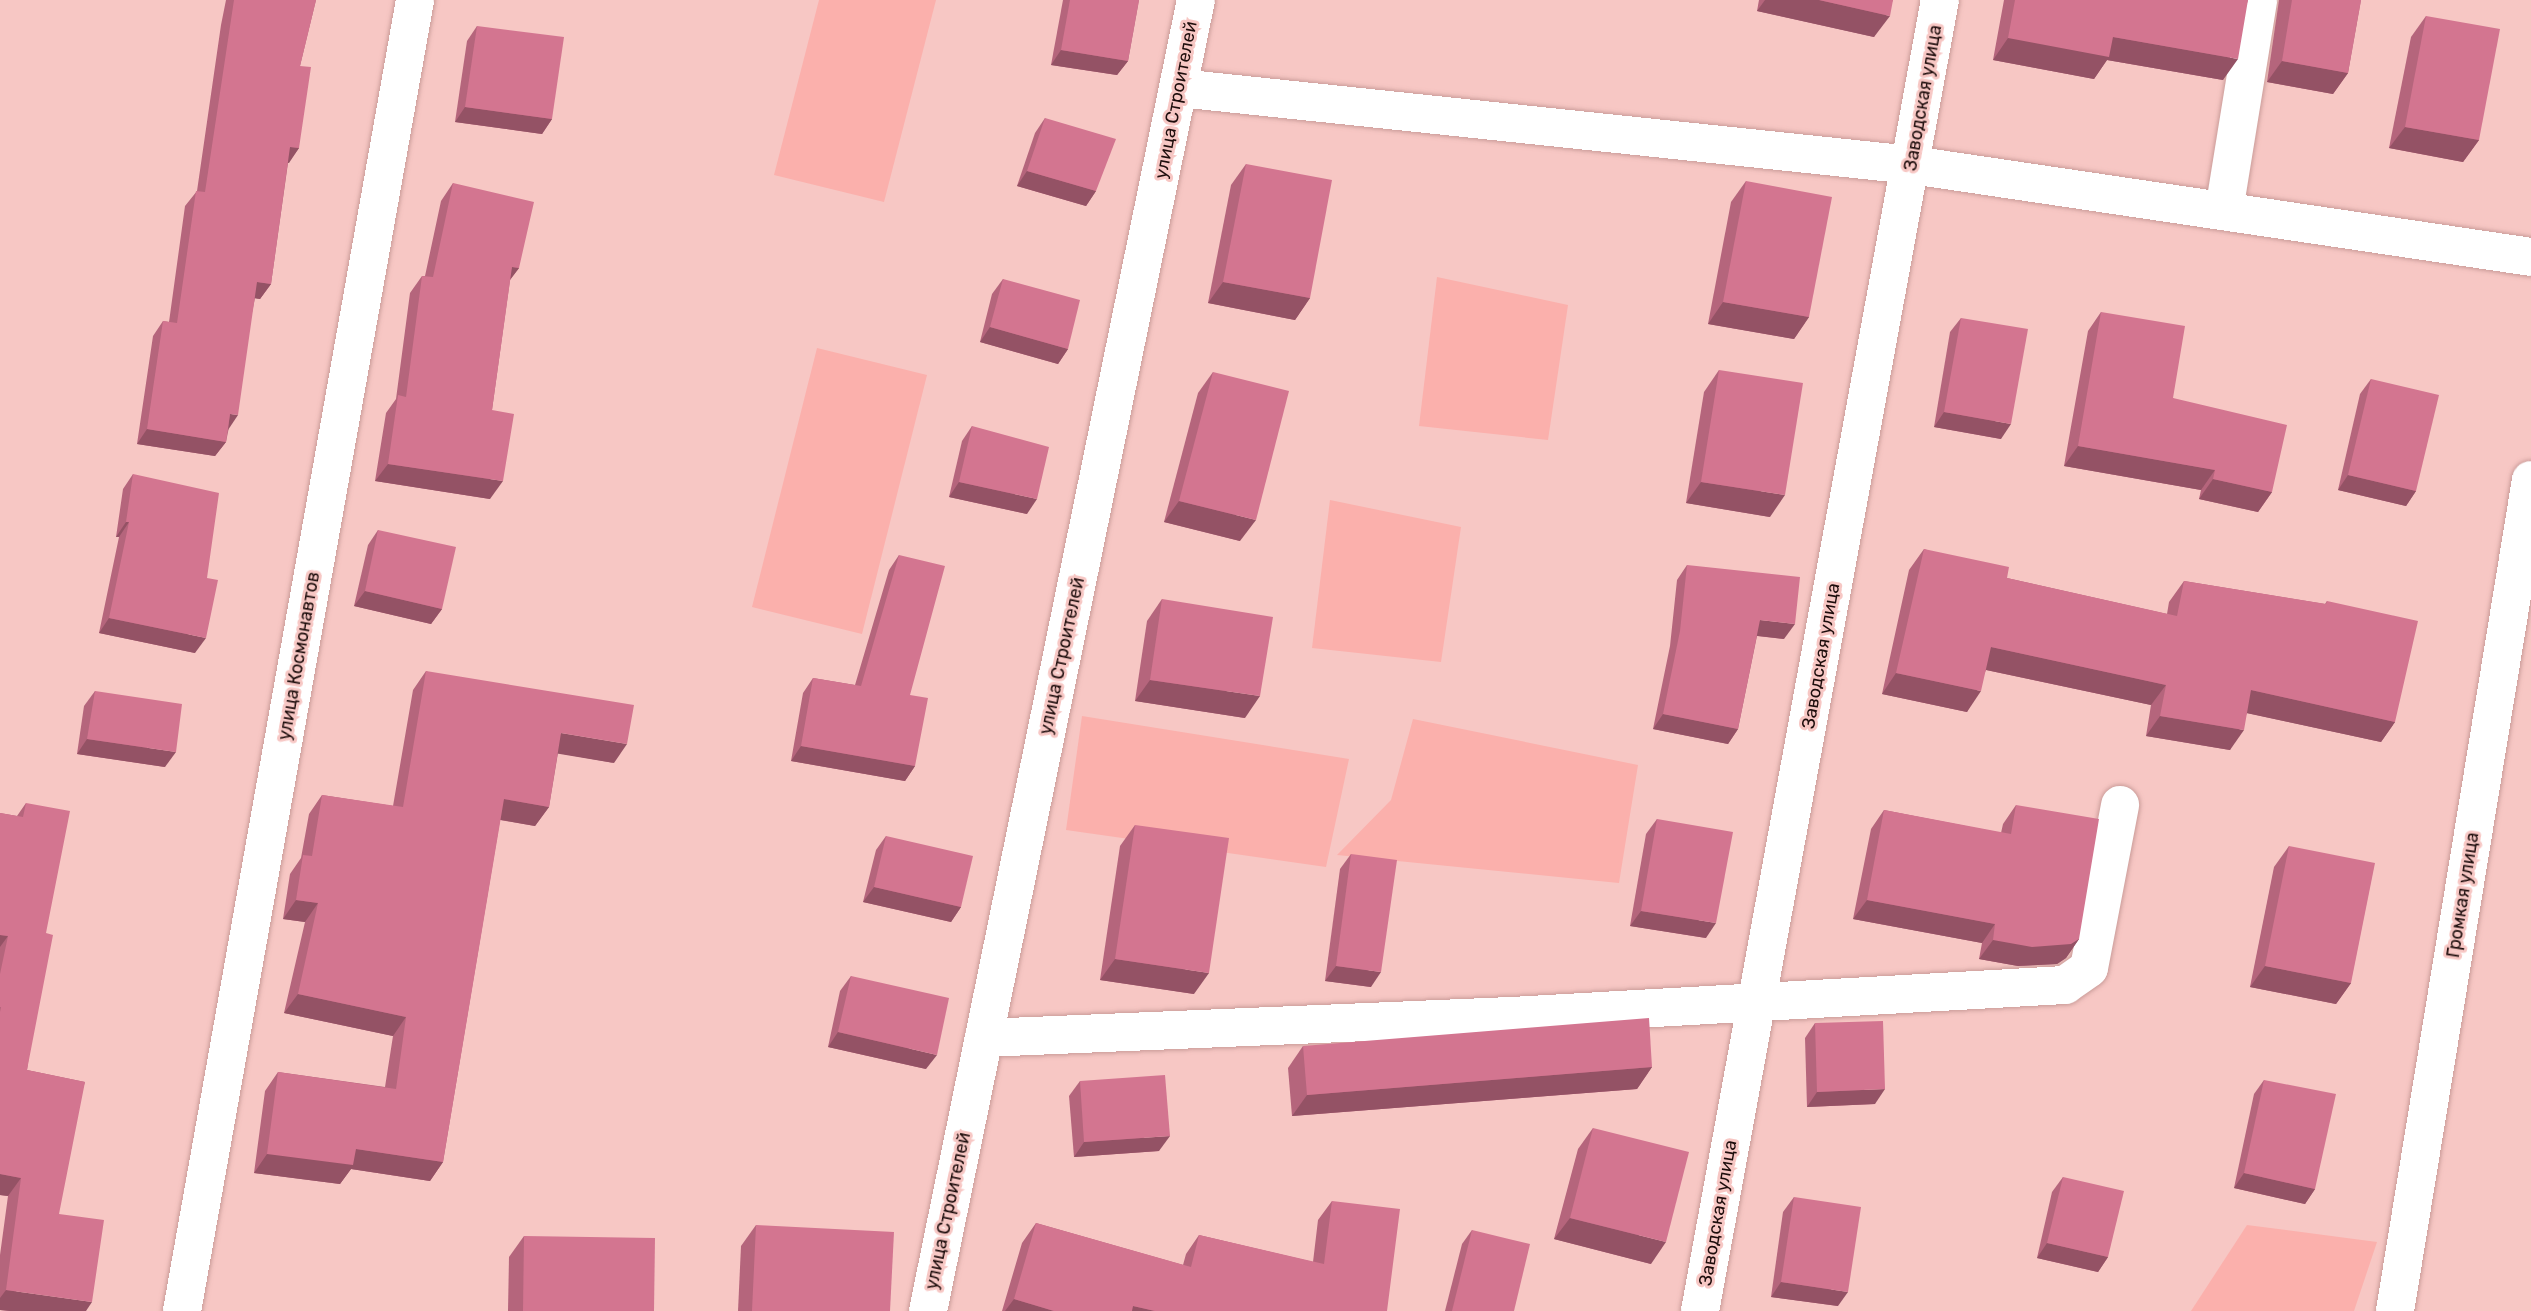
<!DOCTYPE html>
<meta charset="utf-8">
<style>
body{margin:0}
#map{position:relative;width:2531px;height:1311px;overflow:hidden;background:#f7c7c4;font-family:Rubik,sans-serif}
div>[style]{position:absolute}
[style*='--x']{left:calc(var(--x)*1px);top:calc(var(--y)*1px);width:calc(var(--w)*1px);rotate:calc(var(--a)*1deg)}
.green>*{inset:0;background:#fbb0ac}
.roads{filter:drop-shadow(0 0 2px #ca9c99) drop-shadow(0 0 2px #ca9c99)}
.minor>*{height:38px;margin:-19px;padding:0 19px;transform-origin:19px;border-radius:19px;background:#fff}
.wall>*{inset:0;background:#b5657c}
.shaded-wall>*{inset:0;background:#945265}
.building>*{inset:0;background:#d37590}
span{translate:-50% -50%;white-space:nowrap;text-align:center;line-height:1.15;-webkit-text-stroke:6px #f7c7c4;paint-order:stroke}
.street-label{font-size:18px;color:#1d0d0c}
</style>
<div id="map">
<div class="green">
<div style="clip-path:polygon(819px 0,936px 0,884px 202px,774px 175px)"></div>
<div style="clip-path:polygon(1437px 277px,1568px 305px,1548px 440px,1419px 426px)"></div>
<div style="clip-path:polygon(817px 348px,927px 375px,862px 634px,752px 607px)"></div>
<div style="clip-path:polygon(1330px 500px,1461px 527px,1441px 662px,1312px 648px)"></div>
<div style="clip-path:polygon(1082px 716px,1349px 759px,1326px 867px,1066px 830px)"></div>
<div style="clip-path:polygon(1413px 719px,1638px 765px,1619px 883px,1337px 855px,1391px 800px)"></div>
<div style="clip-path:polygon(2247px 1225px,2377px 1242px,2354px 1311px,2191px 1311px)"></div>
</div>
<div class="roads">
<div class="minor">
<div style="--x:1179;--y:88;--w:737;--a:6"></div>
<div style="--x:1912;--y:165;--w:626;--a:8.45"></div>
<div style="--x:2224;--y:211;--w:214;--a:-80.8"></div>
<div style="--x:984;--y:1038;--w:528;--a:-2.39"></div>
<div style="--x:1512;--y:1016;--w:554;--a:-3.21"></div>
<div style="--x:2065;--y:985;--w:29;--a:-35"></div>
<div style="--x:2089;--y:968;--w:166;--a:-79.2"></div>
<div style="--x:182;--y:1311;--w:1332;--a:-79.92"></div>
<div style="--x:928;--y:1311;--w:1338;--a:-78.45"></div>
<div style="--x:1700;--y:1311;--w:1333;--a:-79.63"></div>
<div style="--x:2395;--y:1311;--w:842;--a:-80.71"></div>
</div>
</div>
<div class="wall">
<div style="clip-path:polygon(226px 0,316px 0,300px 66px,299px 148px,288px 163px,271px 284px,260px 299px,255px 298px,226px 442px,215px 456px,137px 444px,153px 336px,163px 321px,169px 322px,185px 206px,197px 191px,221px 25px)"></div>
<div style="clip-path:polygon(1063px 0,1139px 0,1128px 61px,1117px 75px,1051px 65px)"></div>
<div style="clip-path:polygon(1759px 0,1893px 0,1874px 37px,1757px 11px)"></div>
<div style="clip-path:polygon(2004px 0,2248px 0,2223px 80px,2107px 60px,2094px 79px,1993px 60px)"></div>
<div style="clip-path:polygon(2279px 0,2361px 0,2348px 73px,2333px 94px,2267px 82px)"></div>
<div style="clip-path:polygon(2426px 16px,2479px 140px,2463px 162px,2389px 148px,2411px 37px)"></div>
<div style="clip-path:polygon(477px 26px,552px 119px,542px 134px,455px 122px,467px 41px)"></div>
<div style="clip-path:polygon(1045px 118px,1096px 191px,1086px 206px,1017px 186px,1035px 133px)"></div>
<div style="clip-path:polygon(1246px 164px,1310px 298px,1295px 320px,1208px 303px,1231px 185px)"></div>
<div style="clip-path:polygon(1746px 181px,1809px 317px,1794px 339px,1708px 324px,1731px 202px)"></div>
<div style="clip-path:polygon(453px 183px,519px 268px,510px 280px,492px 410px,490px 499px,375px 481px,386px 413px,396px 399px,410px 293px,422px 276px,425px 276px,441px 201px)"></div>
<div style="clip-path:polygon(1003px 279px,1068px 349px,1058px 364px,980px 342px,992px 294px)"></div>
<div style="clip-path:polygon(2101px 312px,2173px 398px,2272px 492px,2258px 512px,2199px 499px,2201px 490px,2064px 466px,2088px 331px)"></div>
<div style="clip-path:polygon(1961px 318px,2001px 439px,1934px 427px,1950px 332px)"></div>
<div style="clip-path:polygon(1719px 370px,1770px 517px,1686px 503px,1704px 392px)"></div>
<div style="clip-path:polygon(1213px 372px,1240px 541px,1164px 522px,1198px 393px)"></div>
<div style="clip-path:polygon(2371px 379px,2416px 491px,2406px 506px,2338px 490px,2360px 394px)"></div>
<div style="clip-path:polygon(972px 426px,1027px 514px,949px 497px,962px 441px)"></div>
<div style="clip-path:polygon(133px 474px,195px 653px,99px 633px,119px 537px,116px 537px,123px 489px)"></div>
<div style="clip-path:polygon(378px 530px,442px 609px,431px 624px,354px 606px,368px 545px)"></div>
<div style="clip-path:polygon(1924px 549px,2007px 578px,2167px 614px,2169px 602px,2184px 581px,2325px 604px,2327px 601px,2395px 722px,2381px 742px,2247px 713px,2230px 750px,2146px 736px,2151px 705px,1986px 670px,1967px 712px,1882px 694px,1909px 570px)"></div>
<div style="clip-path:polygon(899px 555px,915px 766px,905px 781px,791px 761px,803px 693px,813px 678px,855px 685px,889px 570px)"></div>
<div style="clip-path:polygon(1687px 565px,1784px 639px,1757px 636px,1738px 729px,1728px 744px,1653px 729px,1670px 646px,1677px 580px)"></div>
<div style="clip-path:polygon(1162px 599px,1245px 718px,1135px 701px,1147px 621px)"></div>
<div style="clip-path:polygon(426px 671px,614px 763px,558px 753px,549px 807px,535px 826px,500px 820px,443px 1162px,430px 1181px,351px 1169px,340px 1184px,254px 1173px,265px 1091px,278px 1072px,385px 1087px,393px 1036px,284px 1013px,305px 922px,283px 919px,290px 874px,301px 858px,309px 814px,322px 795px,393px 806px,413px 690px)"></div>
<div style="clip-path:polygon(95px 691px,165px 767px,77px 754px,84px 706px)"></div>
<div style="clip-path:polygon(26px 803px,46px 933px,27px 1070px,85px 1082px,10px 1311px,0 1310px,0 1255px,8px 1196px,0 1195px,0 813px,17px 816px)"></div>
<div style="clip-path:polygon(2016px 805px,2079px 939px,2066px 958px,2057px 964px,2018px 966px,1979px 959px,1982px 943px,1853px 919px,1871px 829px,1884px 810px,2001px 833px,2003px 824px)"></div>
<div style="clip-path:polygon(1657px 819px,1706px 938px,1630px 926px,1646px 834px)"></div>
<div style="clip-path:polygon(1135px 825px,1194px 994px,1100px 980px,1120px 846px)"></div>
<div style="clip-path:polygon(886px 836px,961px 907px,951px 922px,863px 902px,876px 850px)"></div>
<div style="clip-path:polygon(2289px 846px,2351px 983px,2336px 1004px,2250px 987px,2274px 867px)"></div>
<div style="clip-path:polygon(1351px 854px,1371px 987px,1325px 981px,1340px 869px)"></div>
<div style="clip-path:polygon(851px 976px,926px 1069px,828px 1047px,840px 991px)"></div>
<div style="clip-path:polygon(1815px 1023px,1875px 1104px,1807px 1107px,1805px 1038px)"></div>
<div style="clip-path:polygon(1303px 1046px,1652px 1067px,1637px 1089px,1292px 1116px,1288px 1068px)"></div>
<div style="clip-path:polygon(2264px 1080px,2315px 1189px,2305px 1204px,2234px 1188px,2254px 1094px)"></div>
<div style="clip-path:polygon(1080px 1081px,1159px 1151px,1074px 1157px,1069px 1096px)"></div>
<div style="clip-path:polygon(1593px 1128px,1651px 1264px,1554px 1239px,1578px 1149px)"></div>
<div style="clip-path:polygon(2063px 1177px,2108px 1257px,2098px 1272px,2037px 1258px,2052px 1192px)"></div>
<div style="clip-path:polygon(1794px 1197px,1838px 1306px,1771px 1297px,1783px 1212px)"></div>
<div style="clip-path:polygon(1332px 1201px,1387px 1311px,1002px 1311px,1022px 1243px,1036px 1223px,1183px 1265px,1186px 1254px,1199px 1235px,1313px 1262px,1318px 1220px)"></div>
<div style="clip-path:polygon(756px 1225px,890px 1311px,738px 1311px,741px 1246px)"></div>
<div style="clip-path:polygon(1472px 1230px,1514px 1311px,1445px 1311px,1462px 1244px)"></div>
<div style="clip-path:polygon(524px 1236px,654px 1311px,508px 1311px,509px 1257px)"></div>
</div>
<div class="shaded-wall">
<div style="clip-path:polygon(1765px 0,1819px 0,1890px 16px,1874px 37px,1757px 11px)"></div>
<div style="clip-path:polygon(2113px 37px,2238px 59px,2223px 80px,2107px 60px,2094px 79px,1993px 60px,2008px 38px)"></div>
<div style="clip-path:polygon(1061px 50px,1128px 61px,1117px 75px,1051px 65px)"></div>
<div style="clip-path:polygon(2282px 61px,2348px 73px,2333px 94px,2267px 82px)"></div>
<div style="clip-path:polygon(465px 107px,552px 119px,542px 134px,455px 122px)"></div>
<div style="clip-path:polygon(2405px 127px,2479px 140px,2463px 162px,2389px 148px)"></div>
<div style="clip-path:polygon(290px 147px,299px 148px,289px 163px,280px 162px)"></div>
<div style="clip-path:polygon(1027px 171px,1096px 191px,1086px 206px,1017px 186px)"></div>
<div style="clip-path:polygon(512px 267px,519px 268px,506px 285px)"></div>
<div style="clip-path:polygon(257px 282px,271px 284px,260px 299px,246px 297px)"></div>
<div style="clip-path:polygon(1223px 282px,1310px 298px,1295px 320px,1208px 303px)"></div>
<div style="clip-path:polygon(1723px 302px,1809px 317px,1794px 339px,1708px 324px)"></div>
<div style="clip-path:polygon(990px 327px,1068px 349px,1058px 364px,980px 342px)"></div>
<div style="clip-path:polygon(1944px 412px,2011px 424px,2001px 439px,1934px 427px)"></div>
<div style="clip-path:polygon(230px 414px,238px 415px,228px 430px)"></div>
<div style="clip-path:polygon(147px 429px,226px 442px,215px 456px,137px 444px)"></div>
<div style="clip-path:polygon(2078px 446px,2215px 470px,2201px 490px,2064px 466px)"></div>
<div style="clip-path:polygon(388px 464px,503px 481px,490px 499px,375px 481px)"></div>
<div style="clip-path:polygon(2348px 475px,2416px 491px,2406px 506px,2338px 490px)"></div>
<div style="clip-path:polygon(2213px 479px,2272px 492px,2258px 512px,2199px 499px)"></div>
<div style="clip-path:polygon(959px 482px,1037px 499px,1027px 514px,949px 497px)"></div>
<div style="clip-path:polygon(1701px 482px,1785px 495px,1770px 517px,1686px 503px)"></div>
<div style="clip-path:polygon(1179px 501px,1256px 520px,1240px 541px,1164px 522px)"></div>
<div style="clip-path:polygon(126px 522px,129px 522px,119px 537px,116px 537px)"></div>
<div style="clip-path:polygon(365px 591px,442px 609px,431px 624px,354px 606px)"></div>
<div style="clip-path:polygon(109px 618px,206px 638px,195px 653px,99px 633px)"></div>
<div style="clip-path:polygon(1760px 620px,1795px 624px,1784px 639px,1750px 635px)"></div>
<div style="clip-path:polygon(1991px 647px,2166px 685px,2151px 705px,1977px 668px)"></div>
<div style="clip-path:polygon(1896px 673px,1981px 691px,1967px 712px,1882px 694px)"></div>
<div style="clip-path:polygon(1150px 680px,1260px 696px,1245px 718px,1135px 701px)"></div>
<div style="clip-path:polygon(2251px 690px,2395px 722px,2381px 742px,2237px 711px)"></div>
<div style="clip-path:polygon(1663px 714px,1738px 729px,1728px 744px,1653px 729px)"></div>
<div style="clip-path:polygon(2160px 716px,2244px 730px,2230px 750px,2146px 736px)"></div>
<div style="clip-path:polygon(561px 733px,627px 744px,614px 763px,548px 752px)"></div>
<div style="clip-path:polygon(87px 739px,176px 752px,165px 767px,77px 754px)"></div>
<div style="clip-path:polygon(801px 746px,915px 766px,905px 781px,791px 761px)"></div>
<div style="clip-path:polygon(504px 799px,549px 807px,535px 826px,490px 818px)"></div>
<div style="clip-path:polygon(874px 887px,961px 907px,951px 922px,863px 902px)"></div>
<div style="clip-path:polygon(296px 900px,318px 903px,305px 922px,283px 919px)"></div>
<div style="clip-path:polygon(1867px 900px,1995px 924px,1982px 943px,1853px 919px)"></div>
<div style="clip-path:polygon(1641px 911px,1716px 923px,1706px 938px,1630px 926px)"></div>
<div style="clip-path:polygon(0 935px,8px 936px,0 947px)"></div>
<div style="clip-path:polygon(2079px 939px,2066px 958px,2057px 964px,2018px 966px,1979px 959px,1993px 940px)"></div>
<div style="clip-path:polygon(1115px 959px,1209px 973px,1194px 994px,1100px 980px)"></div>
<div style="clip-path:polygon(1336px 966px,1381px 972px,1371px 987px,1325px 981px)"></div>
<div style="clip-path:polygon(2265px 966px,2351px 983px,2336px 1004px,2250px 987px)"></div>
<div style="clip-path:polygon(298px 994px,406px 1017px,393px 1036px,284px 1013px)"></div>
<div style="clip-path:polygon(838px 1032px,937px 1055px,926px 1069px,828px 1047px)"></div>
<div style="clip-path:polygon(1652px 1067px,1637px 1089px,1292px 1116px,1307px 1095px)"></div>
<div style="clip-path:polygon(1885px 1089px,1875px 1104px,1807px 1107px,1817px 1092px)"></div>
<div style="clip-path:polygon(1170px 1136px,1159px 1151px,1074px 1157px,1084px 1142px)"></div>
<div style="clip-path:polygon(356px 1149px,443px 1162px,430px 1181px,351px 1169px,340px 1184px,254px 1173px,267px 1154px)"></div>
<div style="clip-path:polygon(2244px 1173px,2315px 1189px,2305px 1204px,2234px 1188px)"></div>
<div style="clip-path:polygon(0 1174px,21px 1178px,8px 1196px,0 1195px)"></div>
<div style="clip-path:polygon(1570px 1218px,1666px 1242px,1651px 1264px,1554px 1239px)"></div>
<div style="clip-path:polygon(2047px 1243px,2108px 1257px,2098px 1272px,2037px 1258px)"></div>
<div style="clip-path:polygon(1781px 1282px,1848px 1292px,1838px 1306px,1771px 1297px)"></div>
<div style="clip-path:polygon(6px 1290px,92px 1302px,86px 1311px,10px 1311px,0 1310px,0 1298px)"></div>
<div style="clip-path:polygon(1014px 1299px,1054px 1311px,1005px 1311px)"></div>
<div style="clip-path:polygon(1133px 1306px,1155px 1311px,1130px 1311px)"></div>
</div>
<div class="building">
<div style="clip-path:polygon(234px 0,316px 0,300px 66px,311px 67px,299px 148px,290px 147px,271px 284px,257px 282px,238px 415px,230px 414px,226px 442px,147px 429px,163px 321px,177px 323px,196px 191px,205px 192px)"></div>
<div style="clip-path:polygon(1070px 0,1139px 0,1128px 61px,1061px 50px)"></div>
<div style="clip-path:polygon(1819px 0,1893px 0,1890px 16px)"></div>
<div style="clip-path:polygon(2015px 0,2248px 0,2238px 59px,2113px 37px,2109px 57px,2008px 38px)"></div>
<div style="clip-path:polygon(2292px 0,2361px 0,2348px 73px,2282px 61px)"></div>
<div style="clip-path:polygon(2426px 16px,2500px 29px,2479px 140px,2405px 127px)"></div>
<div style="clip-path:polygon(477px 26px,564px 37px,552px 119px,465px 107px)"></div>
<div style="clip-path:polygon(1045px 118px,1116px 139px,1096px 191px,1027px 171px)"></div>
<div style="clip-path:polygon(1246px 164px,1332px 180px,1310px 298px,1223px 282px)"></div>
<div style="clip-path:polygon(1746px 181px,1832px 197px,1809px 317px,1723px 302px)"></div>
<div style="clip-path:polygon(453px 183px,534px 202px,519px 268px,512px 267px,492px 410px,514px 414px,503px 481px,388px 464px,398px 395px,406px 397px,422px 276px,433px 277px)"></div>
<div style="clip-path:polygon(1003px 279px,1080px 300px,1068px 349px,990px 327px)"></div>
<div style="clip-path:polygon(2101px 312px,2185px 326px,2173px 398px,2287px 425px,2272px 492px,2213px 479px,2215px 470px,2078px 446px)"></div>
<div style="clip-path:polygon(1961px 318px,2028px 329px,2011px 424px,1944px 412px)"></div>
<div style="clip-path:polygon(1719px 370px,1803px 383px,1785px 495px,1701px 482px)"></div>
<div style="clip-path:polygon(1213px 372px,1289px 391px,1256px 520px,1179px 501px)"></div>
<div style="clip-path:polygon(2371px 379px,2439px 395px,2416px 491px,2348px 475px)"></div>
<div style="clip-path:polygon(972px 426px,1049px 447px,1037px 499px,959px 482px)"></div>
<div style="clip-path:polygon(133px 474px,219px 493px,207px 578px,218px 580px,206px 638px,109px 618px,129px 522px,126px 522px)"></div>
<div style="clip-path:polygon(378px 530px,456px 547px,442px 609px,365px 591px)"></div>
<div style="clip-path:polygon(1924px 549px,2009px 567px,2007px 578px,2177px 616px,2184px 581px,2326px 604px,2327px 601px,2418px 621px,2395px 722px,2251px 690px,2244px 730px,2160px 716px,2166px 685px,1991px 647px,1981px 691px,1896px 673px)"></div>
<div style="clip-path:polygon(899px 555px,945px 566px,910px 695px,928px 698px,915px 766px,801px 746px,813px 678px,861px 686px)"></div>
<div style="clip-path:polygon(1687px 565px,1800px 577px,1795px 624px,1760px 620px,1738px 729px,1663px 714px,1680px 631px)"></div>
<div style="clip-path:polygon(1162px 599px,1273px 617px,1260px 696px,1150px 680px)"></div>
<div style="clip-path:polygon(426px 671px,634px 705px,627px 744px,561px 733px,549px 807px,504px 799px,443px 1162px,356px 1149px,353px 1165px,267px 1154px,278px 1072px,396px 1089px,406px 1017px,298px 994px,318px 903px,296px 900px,303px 855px,312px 856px,322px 795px,403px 807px)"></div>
<div style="clip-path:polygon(95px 691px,182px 704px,176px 752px,87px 739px)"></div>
<div style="clip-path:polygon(26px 803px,70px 811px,46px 933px,53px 935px,27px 1070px,85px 1082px,59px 1214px,104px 1220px,92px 1302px,6px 1290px,21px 1178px,0 1174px,0 1012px,1px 1007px,0 1007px,0 974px,8px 936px,0 935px,0 813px,23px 817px)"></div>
<div style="clip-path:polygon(2016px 805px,2099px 819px,2079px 939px,2071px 944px,2032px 947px,1993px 940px,1995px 924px,1867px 900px,1884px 810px,2011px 834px)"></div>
<div style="clip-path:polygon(1657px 819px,1733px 832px,1716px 923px,1641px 911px)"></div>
<div style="clip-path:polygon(1135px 825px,1229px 838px,1209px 973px,1115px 959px)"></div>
<div style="clip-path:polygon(886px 836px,973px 856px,961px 907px,874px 887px)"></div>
<div style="clip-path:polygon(2289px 846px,2375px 863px,2351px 983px,2265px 966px)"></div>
<div style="clip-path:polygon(1351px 854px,1397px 860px,1381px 972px,1336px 966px)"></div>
<div style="clip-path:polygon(851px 976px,949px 998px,937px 1055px,838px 1032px)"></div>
<div style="clip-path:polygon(1649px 1018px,1652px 1067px,1307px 1095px,1303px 1046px)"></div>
<div style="clip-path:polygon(1883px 1021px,1885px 1089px,1817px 1092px,1815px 1023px)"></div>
<div style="clip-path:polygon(1165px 1075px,1170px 1136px,1084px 1142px,1080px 1081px)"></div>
<div style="clip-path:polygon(2264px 1080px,2336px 1094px,2315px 1189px,2244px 1173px)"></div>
<div style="clip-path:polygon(1593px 1128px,1689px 1152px,1666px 1242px,1570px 1218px)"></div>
<div style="clip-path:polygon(2063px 1177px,2124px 1191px,2108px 1257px,2047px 1243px)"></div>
<div style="clip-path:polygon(1794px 1197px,1861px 1207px,1848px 1292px,1781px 1282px)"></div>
<div style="clip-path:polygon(1332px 1201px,1400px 1209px,1387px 1311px,1155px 1311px,1133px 1306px,1132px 1311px,1054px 1311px,1014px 1299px,1036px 1223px,1191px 1267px,1199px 1235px,1324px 1264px)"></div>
<div style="clip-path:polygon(756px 1225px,894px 1232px,890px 1311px,752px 1311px)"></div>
<div style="clip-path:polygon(1472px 1230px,1530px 1244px,1514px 1311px,1452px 1311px)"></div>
<div style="clip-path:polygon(524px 1236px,655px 1238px,654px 1311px,523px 1311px)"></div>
</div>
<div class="street-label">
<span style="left:1923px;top:98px;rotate:-80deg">Заводская улица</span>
<span style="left:1176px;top:100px;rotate:-79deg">улица Строителей</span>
<span style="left:299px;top:656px;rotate:-80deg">улица Космонавтов</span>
<span style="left:1062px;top:656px;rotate:-78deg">улица Строителей</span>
<span style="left:1821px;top:656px;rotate:-80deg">Заводская улица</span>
<span style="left:2463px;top:895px;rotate:-81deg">Громкая улица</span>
<span style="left:948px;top:1211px;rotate:-78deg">улица Строителей</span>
<span style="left:1718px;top:1213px;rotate:-80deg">Заводская улица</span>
</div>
</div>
